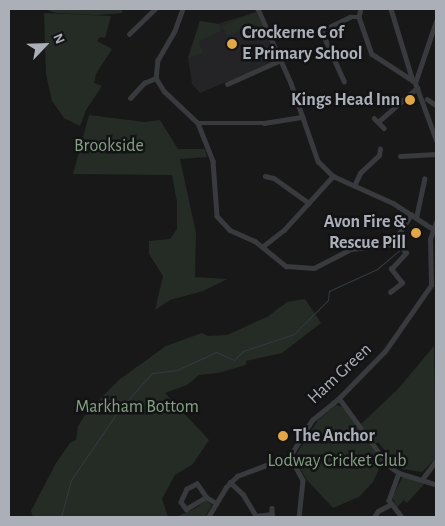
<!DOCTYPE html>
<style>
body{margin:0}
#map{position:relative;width:445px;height:526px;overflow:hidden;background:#181819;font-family:"Alegreya Sans",sans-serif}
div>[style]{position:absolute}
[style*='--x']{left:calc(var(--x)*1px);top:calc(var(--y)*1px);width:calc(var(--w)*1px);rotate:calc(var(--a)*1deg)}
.built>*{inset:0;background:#242426}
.green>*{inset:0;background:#242c25}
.stream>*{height:1px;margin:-0.5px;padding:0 0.5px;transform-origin:0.5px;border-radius:0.5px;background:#323b41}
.minor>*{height:4.5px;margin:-2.25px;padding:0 2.25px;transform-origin:2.25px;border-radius:2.25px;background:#393a3e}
.tertiary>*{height:5px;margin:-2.5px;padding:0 2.5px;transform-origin:2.5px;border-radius:2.5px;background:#393a3e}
.dots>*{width:14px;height:14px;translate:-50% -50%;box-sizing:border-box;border:2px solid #131315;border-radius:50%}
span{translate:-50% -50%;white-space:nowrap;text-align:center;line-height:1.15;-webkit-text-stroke:5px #131315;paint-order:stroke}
.poi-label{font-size:18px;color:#abb0b8;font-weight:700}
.left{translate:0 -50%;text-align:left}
.right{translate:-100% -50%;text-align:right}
.park-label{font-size:18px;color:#84a184}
.street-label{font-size:18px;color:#abb0b8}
.frame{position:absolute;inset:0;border:10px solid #abb0b8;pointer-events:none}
.north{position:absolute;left:20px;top:20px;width:50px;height:50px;-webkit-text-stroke:4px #131315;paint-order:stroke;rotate:66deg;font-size:14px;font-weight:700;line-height:20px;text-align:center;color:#abb0b8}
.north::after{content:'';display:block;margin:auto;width:18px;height:22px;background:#abb0b8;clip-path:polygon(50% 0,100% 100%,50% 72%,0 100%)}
</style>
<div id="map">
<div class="built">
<div style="clip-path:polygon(256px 12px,278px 60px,200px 93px,192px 84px,188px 58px,200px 21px,217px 24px)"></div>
</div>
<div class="green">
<div style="clip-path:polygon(44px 9px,123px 9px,122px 13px,96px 15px,56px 13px)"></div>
<div style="clip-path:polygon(256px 12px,264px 29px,259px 31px,255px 25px,227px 36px,222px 26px)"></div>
<div style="clip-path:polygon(44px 13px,111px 16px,105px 38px,100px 37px,97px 41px,112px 49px,96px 74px,94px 83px,102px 86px,86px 110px,80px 126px,64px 118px,52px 101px,46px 74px)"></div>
<div style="clip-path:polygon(200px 21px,219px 24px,221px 31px,201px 40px,199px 44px,203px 53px,188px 58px)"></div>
<div style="clip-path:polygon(89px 115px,145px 122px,160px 120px,178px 149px,205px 149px,207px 157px,180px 159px,196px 233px,195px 277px,227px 279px,203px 291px,170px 300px,155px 310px,163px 276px,149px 254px,149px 241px,170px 239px,177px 229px,177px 202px,172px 175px,73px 174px)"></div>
<div style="clip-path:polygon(305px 299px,321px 323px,282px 353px,246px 361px,246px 365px,218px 373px,199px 375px,187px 385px,165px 393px,209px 440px,193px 464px,175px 475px,162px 499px,168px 517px,33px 517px,31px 511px,56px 463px,70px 443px,76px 440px,78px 426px,87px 412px,120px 379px,166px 346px,202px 333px,208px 336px,227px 335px,267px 317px,287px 302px)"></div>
<div style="clip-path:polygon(434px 346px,436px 458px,422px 472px,402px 469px,386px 458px,389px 456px,378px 442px,375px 444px,361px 424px,398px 389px)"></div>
<div style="clip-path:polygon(336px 405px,343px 407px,382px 462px,373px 482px,359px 497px,333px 508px,306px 479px,294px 458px,318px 420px)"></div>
<div style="clip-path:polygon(403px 476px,426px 482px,407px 503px,404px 500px,397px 507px,392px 498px)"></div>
<div style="clip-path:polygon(206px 500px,212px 505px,205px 517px,176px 517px,196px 508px)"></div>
</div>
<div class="stream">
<div style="--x:61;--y:517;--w:38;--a:-75"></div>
<div style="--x:71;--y:480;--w:83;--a:-55.7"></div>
<div style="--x:118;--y:411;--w:51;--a:-48.2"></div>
<div style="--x:152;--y:373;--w:25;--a:-7"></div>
<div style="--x:177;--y:370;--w:43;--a:-24.8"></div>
<div style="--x:216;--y:352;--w:20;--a:24"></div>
<div style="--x:234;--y:360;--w:13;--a:-45"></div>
<div style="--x:243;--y:351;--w:54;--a:-18.4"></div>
<div style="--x:294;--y:334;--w:48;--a:-45"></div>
<div style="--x:328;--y:300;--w:9;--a:-84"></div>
<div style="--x:329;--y:291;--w:53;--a:-24.6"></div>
<div style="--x:377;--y:269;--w:30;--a:-40"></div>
</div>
<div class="minor">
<div style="--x:183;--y:9;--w:23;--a:110"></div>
<div style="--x:175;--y:31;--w:34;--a:120"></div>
<div style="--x:158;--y:60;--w:18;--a:96"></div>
<div style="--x:156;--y:78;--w:15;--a:58"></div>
<div style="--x:164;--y:91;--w:47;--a:43.3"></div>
<div style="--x:198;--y:123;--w:66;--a:0"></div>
<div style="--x:264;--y:123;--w:39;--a:-9"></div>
<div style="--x:258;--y:9;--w:81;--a:66"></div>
<div style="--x:291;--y:83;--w:83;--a:70.9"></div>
<div style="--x:318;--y:161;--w:21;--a:45"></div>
<div style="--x:333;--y:176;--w:66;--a:24.2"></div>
<div style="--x:393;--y:203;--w:48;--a:33"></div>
<div style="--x:361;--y:9;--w:8;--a:104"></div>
<div style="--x:359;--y:17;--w:39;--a:71"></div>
<div style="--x:372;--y:54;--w:48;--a:33"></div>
<div style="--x:391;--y:9;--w:75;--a:73"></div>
<div style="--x:129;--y:34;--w:36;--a:-44"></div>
<div style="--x:344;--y:82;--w:56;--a:-114.3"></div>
<div style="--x:321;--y:31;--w:32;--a:-26"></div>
<div style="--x:350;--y:17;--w:9;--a:0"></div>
<div style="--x:227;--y:84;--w:59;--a:-24"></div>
<div style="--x:130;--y:98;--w:21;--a:-47"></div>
<div style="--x:144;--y:83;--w:13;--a:-23"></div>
<div style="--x:427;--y:99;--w:11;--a:34"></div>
<div style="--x:374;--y:118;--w:14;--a:45"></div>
<div style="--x:378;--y:122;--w:52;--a:-41.1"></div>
<div style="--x:198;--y:123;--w:41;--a:68.5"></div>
<div style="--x:213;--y:161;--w:55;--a:85.8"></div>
<div style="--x:217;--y:216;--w:19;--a:47"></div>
<div style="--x:230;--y:230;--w:27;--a:24"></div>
<div style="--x:255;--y:241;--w:40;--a:39"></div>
<div style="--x:286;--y:266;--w:28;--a:4"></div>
<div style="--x:314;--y:268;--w:42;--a:-27.2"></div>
<div style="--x:351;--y:249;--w:41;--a:-7"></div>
<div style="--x:392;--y:244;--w:35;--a:-57"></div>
<div style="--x:400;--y:156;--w:36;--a:-3"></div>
<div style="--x:265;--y:176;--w:9;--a:13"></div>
<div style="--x:274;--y:178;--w:43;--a:35.5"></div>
<div style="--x:354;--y:186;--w:14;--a:-65"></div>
<div style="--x:360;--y:173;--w:26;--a:-43"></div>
<div style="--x:379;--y:155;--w:6;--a:-81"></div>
<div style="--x:416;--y:218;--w:40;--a:-78"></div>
<div style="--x:262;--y:247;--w:28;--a:-38"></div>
<div style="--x:284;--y:230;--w:73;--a:-47.8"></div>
<div style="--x:390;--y:292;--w:15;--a:-37"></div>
<div style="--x:402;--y:283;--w:18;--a:-128"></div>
<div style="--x:391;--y:269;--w:22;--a:-47"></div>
<div style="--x:406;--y:253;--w:16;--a:-130"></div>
<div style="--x:339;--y:398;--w:83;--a:53.8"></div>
<div style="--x:388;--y:465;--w:14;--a:36"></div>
<div style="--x:399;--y:473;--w:39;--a:17"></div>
<div style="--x:290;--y:456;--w:27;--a:62"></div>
<div style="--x:303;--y:480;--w:37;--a:96"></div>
<div style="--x:399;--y:473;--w:29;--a:110"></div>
<div style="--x:389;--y:500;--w:21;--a:53"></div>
<div style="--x:423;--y:478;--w:21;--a:-53"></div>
<div style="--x:230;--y:482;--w:18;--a:43"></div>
<div style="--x:243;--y:494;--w:26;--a:59"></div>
<div style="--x:256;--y:516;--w:16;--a:-7"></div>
<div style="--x:206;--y:497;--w:16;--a:-125"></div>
<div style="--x:197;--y:484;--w:11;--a:153"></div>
<div style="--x:187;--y:489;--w:14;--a:115"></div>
<div style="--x:181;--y:502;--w:9;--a:54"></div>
<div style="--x:186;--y:509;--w:23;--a:-31"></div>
<div style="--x:206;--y:497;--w:12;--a:31"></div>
<div style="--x:272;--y:508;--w:9;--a:90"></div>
<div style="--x:374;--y:517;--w:7;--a:-56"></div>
<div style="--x:378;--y:511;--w:13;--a:-27"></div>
</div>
<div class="tertiary">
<div style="--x:436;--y:21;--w:65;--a:108.7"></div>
<div style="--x:415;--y:83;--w:61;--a:69.8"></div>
<div style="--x:208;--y:517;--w:35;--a:-59"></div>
<div style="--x:226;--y:487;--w:16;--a:-45"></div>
<div style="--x:237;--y:476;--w:57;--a:-20.7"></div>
<div style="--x:290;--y:456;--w:42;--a:-58.6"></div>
<div style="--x:312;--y:420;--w:35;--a:-39"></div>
<div style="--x:339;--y:398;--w:66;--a:-45.6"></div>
<div style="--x:385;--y:351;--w:80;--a:-55.1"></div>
<div style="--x:431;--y:285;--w:46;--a:-91.2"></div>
<div style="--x:430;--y:239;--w:18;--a:-71"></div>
</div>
<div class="dots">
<div style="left:232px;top:44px;background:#e1a648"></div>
<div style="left:410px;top:100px;background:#e1a648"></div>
<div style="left:416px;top:233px;background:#e1a648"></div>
<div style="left:283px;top:436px;background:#e1a648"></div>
</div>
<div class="poi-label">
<span class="left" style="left:242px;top:44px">Crockerne C of<br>E Primary School</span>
<span class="right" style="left:400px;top:100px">Kings Head Inn</span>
<span class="right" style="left:406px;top:233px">Avon Fire &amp;<br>Rescue Pill</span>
<span class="left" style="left:293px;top:436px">The Anchor</span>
</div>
<div class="park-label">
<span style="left:109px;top:146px">Brookside</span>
<span style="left:137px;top:407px">Markham Bottom</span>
<span style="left:337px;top:461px">Lodway Cricket Club</span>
</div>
<div class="street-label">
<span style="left:340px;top:374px;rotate:-43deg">Ham Green</span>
</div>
<div class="frame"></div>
<div class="north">N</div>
</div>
